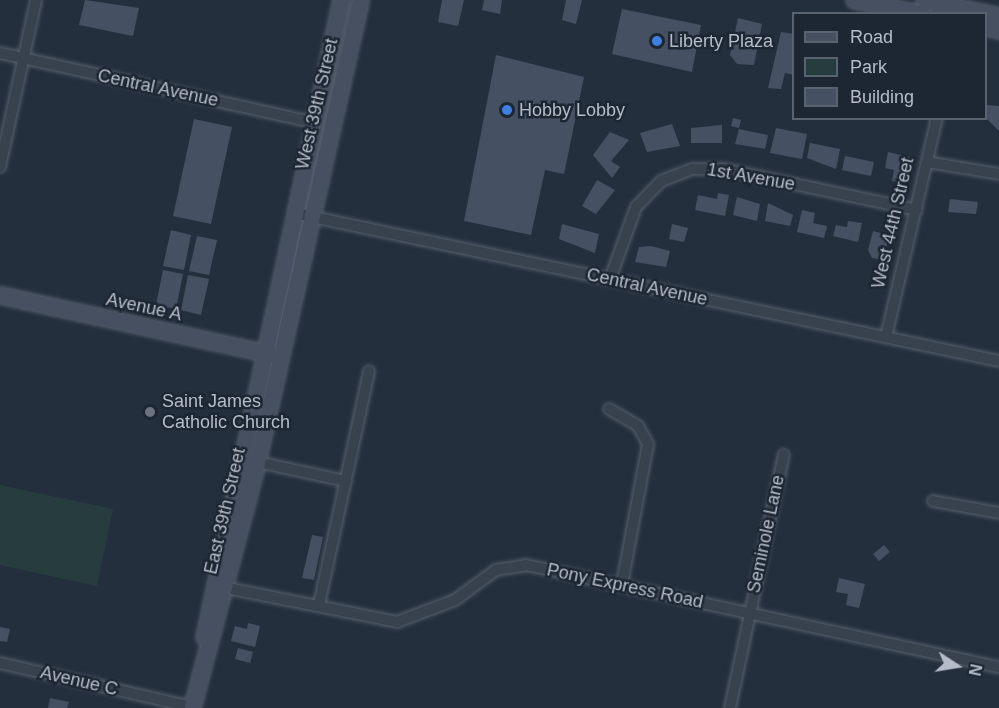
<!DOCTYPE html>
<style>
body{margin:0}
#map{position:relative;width:999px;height:708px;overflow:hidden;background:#242f3e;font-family:Helvetica,sans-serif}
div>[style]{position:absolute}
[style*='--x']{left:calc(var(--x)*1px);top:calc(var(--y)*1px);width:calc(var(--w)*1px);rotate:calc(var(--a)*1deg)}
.green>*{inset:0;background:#263c3f}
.building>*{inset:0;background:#455162}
.roads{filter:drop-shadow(0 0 2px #565f6c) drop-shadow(0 0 2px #565f6c)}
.street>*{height:10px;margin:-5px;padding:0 5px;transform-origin:5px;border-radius:5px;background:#38414e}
.secondary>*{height:15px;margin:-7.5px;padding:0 7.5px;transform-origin:7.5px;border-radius:7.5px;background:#465061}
.dots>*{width:16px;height:16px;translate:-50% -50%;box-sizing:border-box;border:3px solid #1d2633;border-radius:50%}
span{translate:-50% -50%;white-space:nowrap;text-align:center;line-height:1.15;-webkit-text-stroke:5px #1d2633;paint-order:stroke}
.poi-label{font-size:18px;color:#b4bcc9}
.left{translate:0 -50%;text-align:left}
.street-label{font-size:18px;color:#b4bcc9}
.legend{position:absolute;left:792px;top:12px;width:195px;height:108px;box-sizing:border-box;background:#1d2633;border:2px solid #59626f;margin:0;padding:8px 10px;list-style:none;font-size:18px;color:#b4bcc9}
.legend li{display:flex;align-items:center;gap:12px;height:30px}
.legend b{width:30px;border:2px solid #59626f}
.north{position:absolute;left:927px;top:636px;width:60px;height:60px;-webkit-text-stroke:4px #1d2633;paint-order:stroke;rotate:102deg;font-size:16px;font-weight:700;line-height:24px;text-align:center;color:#b4bcc9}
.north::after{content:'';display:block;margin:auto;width:21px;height:27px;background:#b4bcc9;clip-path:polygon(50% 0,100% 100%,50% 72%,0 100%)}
</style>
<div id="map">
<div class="green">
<div style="clip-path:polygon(0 485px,113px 509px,97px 586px,0 565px)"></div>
</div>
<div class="building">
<div style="clip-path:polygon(85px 0,139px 8px,133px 36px,79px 25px)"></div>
<div style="clip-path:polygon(442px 0,464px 0,458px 26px,438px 22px)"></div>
<div style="clip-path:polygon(484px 0,502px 0,500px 14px,482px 10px)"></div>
<div style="clip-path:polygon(566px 0,582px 0,576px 24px,562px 20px)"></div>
<div style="clip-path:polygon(622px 9px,701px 25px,692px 72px,612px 54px)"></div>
<div style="clip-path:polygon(738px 18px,762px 24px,754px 65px,737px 64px,730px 55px)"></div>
<div style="clip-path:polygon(781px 32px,794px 34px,794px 75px,785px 73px,781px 89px,768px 88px)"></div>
<div style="clip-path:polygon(496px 55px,584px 77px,564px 174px,545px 170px,531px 235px,464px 221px)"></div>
<div style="clip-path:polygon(986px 105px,999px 106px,999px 131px,986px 118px)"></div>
<div style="clip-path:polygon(733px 118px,741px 120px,739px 128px,731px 126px)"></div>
<div style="clip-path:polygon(194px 119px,232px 127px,211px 224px,173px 216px)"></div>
<div style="clip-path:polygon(672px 124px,680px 146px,647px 152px,640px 133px)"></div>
<div style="clip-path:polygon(722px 125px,722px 143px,691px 143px,691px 128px)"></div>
<div style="clip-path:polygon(776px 128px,807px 134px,802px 159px,770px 153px)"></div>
<div style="clip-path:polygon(739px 129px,768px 135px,765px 149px,735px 144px)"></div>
<div style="clip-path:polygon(610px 132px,629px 140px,611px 161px,620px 167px,612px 178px,593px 155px)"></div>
<div style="clip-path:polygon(810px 143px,840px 149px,836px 169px,807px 158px)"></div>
<div style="clip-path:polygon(888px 152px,910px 157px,904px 183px,892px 181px,894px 170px,885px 168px)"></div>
<div style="clip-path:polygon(845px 156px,874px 162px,871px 176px,842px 170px)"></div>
<div style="clip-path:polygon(597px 180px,615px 190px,596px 214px,582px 206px)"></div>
<div style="clip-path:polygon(718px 193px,729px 195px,725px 216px,695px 210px,698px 195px,717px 199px)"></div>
<div style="clip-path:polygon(737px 197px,760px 204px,757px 221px,733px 215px)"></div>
<div style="clip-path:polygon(950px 199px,978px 202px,976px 214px,948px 212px)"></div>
<div style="clip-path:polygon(768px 203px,793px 215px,790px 226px,765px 221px)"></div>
<div style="clip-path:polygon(802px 210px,815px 213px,813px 223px,827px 226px,824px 238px,797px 232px)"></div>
<div style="clip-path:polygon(848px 221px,862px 223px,858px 242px,833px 236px,836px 225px,847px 227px)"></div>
<div style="clip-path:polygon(562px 224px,599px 234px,595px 253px,559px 239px)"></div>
<div style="clip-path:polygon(672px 224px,688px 228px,684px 242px,669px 239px)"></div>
<div style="clip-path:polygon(171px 230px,191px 235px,184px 270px,163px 266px)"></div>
<div style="clip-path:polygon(873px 231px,889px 235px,884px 260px,872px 258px,868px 250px)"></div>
<div style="clip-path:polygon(197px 236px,217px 240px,209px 275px,189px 271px)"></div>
<div style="clip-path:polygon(651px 246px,670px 251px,666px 267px,635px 262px,639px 247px)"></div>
<div style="clip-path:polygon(163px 270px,183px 274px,176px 309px,156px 305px)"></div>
<div style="clip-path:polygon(188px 275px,209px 279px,201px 315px,181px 310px)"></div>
<div style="clip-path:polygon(312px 535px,323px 537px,314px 580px,302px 578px)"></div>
<div style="clip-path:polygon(884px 545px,890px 552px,879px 561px,873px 554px)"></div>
<div style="clip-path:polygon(839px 578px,865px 584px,859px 608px,846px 605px,848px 594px,836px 592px)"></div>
<div style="clip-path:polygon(248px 623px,260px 626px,255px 647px,231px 641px,235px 626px,247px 629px)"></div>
<div style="clip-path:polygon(0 627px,10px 629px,7px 642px,0 641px)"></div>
<div style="clip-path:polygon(238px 648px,253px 652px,250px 663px,235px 659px)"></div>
<div style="clip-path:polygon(50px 698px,69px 702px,67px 708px,48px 708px)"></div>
</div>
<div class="roads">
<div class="street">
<div style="--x:0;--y:53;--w:323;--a:12.5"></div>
<div style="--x:927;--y:162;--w:73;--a:9.5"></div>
<div style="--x:0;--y:167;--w:171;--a:-77.8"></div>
<div style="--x:294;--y:213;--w:720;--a:11.86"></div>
<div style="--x:610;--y:279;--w:77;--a:-70.1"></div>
<div style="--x:636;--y:207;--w:36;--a:-46"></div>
<div style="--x:661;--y:181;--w:33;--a:-21"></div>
<div style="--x:692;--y:169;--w:31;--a:0"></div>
<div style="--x:723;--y:169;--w:198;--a:11.9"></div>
<div style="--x:886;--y:337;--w:225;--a:-76.9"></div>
<div style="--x:609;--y:409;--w:34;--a:30"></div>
<div style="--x:638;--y:426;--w:21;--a:61"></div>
<div style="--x:648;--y:444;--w:142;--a:100.5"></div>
<div style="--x:257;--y:462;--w:91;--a:12.1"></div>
<div style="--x:933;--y:501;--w:67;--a:10.3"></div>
<div style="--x:227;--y:588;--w:173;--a:11.3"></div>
<div style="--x:397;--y:622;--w:62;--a:-20.8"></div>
<div style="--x:455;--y:600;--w:51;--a:-36.2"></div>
<div style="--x:496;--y:570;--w:30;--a:-9"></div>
<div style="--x:526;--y:565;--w:484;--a:12.2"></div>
<div style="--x:319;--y:605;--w:239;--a:-77.9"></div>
<div style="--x:0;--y:663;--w:197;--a:12.9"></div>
<div style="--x:730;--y:708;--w:259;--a:-78"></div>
</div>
<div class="secondary">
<div style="--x:854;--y:0;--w:70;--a:11.5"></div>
<div style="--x:924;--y:0;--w:77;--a:12"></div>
<div style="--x:986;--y:27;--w:13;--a:13"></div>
<div style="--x:0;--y:295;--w:276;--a:12.3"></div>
<div style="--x:204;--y:637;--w:652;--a:-77.86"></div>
<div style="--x:192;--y:707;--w:253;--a:-75.1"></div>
<div style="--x:257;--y:462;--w:473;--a:-77.4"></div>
</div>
</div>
<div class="dots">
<div style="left:657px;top:41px;background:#3f7fe0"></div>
<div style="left:507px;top:110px;background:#3f7fe0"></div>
<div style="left:150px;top:412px;background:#6b7280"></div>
</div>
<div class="poi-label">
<span class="left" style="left:669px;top:41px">Liberty Plaza</span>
<span class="left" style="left:519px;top:110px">Hobby Lobby</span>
<span class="left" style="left:162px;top:412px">Saint James<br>Catholic Church</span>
</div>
<div class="street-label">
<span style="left:158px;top:88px;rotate:12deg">Central Avenue</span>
<span style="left:317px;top:104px;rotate:-77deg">West 39th Street</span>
<span style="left:751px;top:177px;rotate:10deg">1st Avenue</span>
<span style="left:893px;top:223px;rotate:-77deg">West 44th Street</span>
<span style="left:647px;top:287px;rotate:12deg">Central Avenue</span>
<span style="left:144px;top:307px;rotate:12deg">Avenue A</span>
<span style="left:225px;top:511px;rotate:-77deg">East 39th Street</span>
<span style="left:766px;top:534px;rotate:-78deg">Seminole Lane</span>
<span style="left:625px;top:586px;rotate:12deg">Pony Express Road</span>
<span style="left:79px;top:681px;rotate:13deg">Avenue C</span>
</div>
<ul class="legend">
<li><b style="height:8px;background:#465061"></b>Road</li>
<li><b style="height:16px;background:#263c3f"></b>Park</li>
<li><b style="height:16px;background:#455162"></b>Building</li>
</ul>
<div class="north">N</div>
</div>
